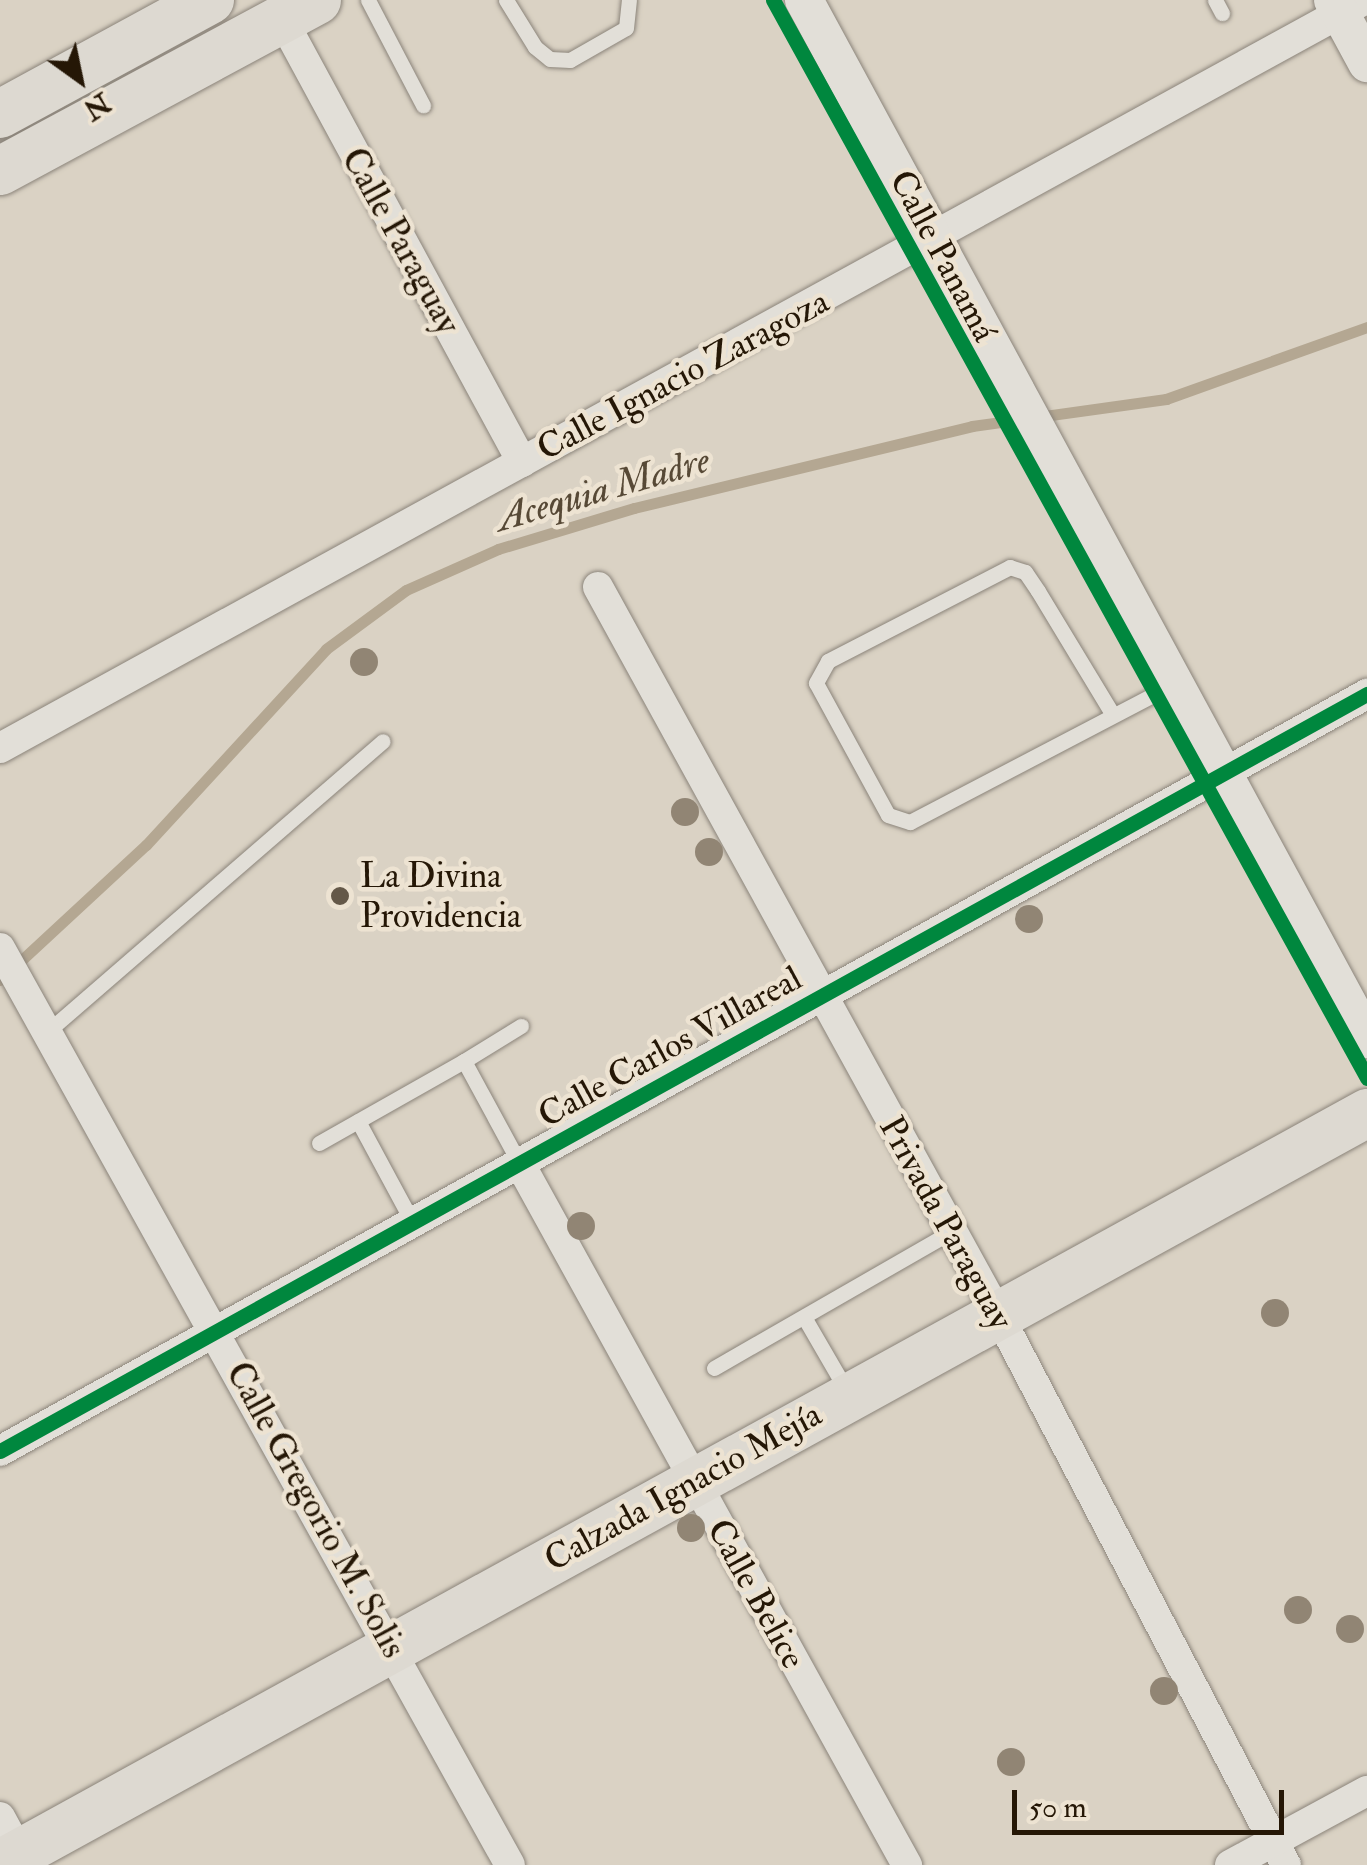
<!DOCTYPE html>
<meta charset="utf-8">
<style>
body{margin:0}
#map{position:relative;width:1367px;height:1865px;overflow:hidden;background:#dad2c4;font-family:"IM FELL Double Pica",serif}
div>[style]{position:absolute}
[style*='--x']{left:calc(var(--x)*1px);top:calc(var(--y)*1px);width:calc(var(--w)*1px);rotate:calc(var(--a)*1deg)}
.stream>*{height:11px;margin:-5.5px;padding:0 5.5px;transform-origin:5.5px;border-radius:5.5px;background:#b4a792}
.building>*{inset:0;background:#a6a096}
.roads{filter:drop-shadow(0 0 2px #8b847a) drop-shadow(0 0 2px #8b847a)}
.service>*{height:15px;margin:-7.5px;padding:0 7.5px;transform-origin:7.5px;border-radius:7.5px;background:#e2dfd8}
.minor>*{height:30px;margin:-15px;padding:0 15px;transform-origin:15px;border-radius:15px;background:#e2dfd8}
.tertiary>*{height:38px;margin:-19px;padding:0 19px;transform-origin:19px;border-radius:19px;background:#e2dfd8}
.primary>*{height:48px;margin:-24px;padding:0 24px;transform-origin:24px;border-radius:24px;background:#ddd9d1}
.cycleway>*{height:15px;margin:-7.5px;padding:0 7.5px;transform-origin:7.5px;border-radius:7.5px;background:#00873e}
.trees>*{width:28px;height:28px;margin:-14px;border-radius:50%;background:#918574}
.dots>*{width:28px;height:28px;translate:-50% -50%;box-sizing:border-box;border:5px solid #ede3d2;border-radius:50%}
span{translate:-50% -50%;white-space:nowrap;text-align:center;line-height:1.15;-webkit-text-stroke:9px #ede3d2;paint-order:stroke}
.street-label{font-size:35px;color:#251706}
.poi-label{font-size:35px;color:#251706}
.left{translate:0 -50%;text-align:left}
.water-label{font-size:38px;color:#574936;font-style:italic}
.north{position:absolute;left:30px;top:30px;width:100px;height:100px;-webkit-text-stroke:8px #ede3d2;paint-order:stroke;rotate:147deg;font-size:28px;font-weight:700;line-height:40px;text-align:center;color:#251706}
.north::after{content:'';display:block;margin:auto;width:35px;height:45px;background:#251706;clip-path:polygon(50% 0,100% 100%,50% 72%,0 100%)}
.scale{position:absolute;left:1012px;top:1790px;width:272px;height:45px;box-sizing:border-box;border:5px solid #251706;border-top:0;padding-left:12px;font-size:30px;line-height:35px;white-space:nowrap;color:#251706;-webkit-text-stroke:8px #ede3d2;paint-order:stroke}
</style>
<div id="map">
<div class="stream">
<div style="--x:0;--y:980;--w:199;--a:-42.8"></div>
<div style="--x:146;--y:845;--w:266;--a:-47.4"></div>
<div style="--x:326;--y:649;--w:99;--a:-36.4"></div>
<div style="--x:406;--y:590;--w:101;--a:-24"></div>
<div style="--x:498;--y:549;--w:142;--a:-16.8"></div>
<div style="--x:634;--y:508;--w:348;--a:-13.6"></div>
<div style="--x:972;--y:426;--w:196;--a:-7.9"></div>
<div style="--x:1166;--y:399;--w:214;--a:-19.7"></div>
</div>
<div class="building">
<div style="clip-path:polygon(26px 119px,36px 137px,0 156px,0 133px)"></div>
</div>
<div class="roads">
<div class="service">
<div style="--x:368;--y:0;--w:119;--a:62.4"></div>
<div style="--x:506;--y:0;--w:55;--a:58.3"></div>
<div style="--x:535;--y:47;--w:19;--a:39"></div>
<div style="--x:550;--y:59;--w:20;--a:3"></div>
<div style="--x:570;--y:60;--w:64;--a:-29.7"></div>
<div style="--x:626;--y:28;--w:28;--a:-84"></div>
<div style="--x:1215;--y:0;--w:15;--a:62"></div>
<div style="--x:1113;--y:715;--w:145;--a:-121.2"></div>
<div style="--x:1038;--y:591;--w:23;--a:-124"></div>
<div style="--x:1025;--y:572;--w:16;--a:-162"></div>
<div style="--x:1010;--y:567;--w:205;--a:152.7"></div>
<div style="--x:828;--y:661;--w:25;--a:119"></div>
<div style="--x:816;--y:683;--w:150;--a:61.4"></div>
<div style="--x:888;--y:815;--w:23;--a:18"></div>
<div style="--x:910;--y:822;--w:298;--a:-27.6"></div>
<div style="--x:47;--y:1032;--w:444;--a:-40.9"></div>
<div style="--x:464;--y:1061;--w:67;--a:-31.6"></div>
<div style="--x:358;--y:1121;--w:118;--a:61.7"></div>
<div style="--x:319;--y:1143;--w:167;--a:-29.5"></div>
<div style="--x:464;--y:1061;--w:117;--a:61.5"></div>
<div style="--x:804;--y:1317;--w:88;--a:59.9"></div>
<div style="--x:714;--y:1368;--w:275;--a:-29.9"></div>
</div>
<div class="minor">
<div style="--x:282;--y:19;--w:504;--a:61.55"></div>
<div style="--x:598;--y:587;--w:832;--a:61.19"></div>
<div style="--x:999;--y:1316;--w:619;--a:62.4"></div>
<div style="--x:0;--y:748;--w:1556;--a:-28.74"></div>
<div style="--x:0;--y:948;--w:1049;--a:60.92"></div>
<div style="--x:520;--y:1164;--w:801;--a:61.1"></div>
<div style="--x:0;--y:1451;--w:1563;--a:-28.98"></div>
<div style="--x:0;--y:1817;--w:55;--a:61.6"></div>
<div style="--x:1230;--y:1865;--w:156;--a:-28.4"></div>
</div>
<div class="tertiary">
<div style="--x:804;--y:0;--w:1182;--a:61.55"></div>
<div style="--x:1333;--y:0;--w:72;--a:61.6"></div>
</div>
<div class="primary">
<div style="--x:0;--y:114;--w:239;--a:-28.5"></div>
<div style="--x:0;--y:171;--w:360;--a:-28.3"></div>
<div style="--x:0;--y:1864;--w:1560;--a:-28.78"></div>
</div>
</div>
<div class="cycleway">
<div style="--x:773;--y:0;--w:1231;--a:61.14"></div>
<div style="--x:0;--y:1451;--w:1563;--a:-28.98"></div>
</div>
<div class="trees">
<div style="left:364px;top:662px"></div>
<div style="left:685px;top:812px"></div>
<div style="left:709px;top:852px"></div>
<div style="left:1029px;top:919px"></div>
<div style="left:581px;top:1226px"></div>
<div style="left:1275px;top:1313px"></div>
<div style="left:691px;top:1528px"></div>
<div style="left:1298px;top:1610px"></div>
<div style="left:1350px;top:1629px"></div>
<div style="left:1164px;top:1691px"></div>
<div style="left:1011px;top:1762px"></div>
</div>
<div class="dots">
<div style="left:340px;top:896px;background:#645848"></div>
</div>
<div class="street-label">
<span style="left:401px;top:241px;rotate:61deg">Calle Paraguay</span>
<span style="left:943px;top:256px;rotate:62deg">Calle Panamá</span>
<span style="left:683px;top:375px;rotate:-28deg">Calle Ignacio Zaragoza</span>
<span style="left:670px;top:1047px;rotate:-29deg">Calle Carlos Villareal</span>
<span style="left:946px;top:1223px;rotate:61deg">Privada Paraguay</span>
<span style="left:683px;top:1487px;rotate:-29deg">Calzada Ignacio Mejía</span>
<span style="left:316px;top:1510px;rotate:61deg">Calle Gregorio M. Solis</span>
<span style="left:756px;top:1594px;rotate:61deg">Calle Belice</span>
</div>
<div class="poi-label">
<span class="left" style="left:360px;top:896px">La Divina<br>Providencia</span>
</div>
<div class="water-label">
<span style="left:603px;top:490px;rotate:-16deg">Acequia Madre</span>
</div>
<div class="north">N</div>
<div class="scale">50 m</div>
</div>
